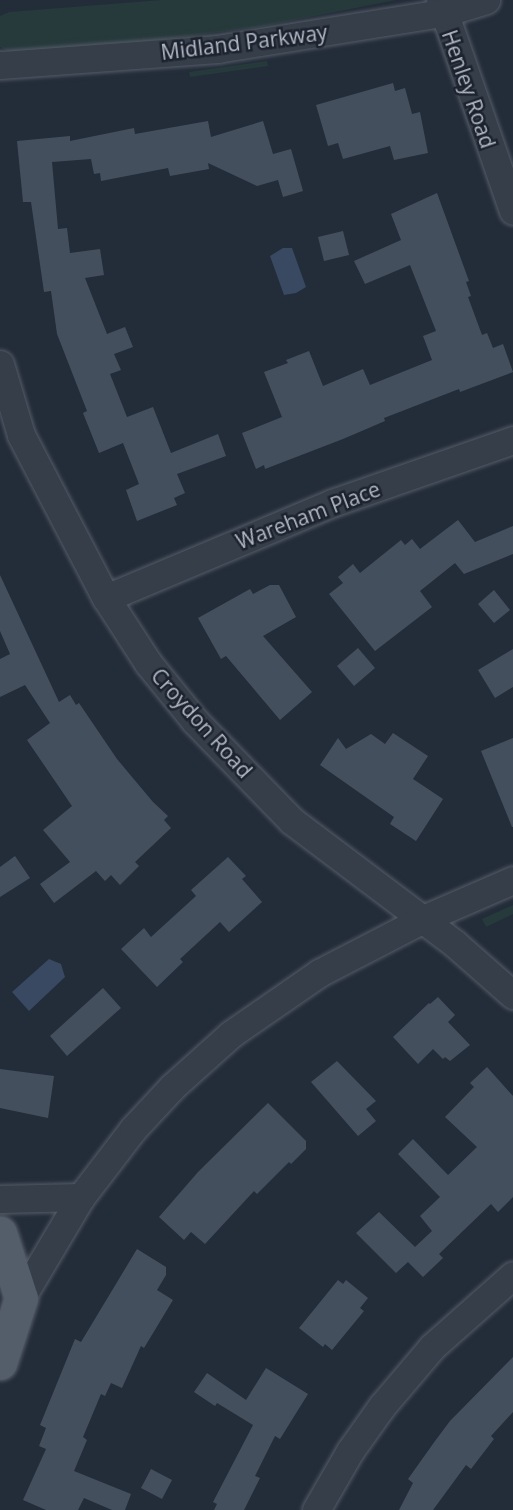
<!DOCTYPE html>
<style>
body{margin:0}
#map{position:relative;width:513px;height:1510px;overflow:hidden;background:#232c39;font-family:"Open Sans",sans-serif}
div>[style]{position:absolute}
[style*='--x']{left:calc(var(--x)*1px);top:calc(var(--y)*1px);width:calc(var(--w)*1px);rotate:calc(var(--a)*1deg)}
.green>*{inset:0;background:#26393b}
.water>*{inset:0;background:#394962}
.building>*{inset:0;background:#444f5e}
.roads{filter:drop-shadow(0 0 2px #555c68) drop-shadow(0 0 2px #555c68)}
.minor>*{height:27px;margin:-13.5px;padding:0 13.5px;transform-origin:13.5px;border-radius:13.5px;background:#363e4a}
.major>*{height:33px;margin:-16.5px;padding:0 16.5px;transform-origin:16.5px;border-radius:16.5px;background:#545d6a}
span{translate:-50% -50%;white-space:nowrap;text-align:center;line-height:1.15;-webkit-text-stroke:5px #1c232e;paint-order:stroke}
.street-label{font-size:21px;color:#b2b9c6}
</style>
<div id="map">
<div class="green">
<div style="clip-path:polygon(161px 0,396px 0,259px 27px,156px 40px,10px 52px,0 47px,0 16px,9px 12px)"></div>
<div style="clip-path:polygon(267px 61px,268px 66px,190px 77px,189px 72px)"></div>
<div style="clip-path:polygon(513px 905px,513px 914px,486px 927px,482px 919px)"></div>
</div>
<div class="water">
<div style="clip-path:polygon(283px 248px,292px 248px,306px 287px,296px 293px,284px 295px,270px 256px)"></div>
<div style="clip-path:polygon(49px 959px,61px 964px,65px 977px,29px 1011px,12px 992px)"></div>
</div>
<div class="building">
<div style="clip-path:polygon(393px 83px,395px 91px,405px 88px,412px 114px,420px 112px,428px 153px,394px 160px,390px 146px,343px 159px,338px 143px,328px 146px,316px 105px)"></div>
<div style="clip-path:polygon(208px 121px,211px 137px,263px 121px,273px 154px,291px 149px,303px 191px,283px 197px,278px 180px,257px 186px,208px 163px,209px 169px,170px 176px,168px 168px,101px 181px,100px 173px,94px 174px,91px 159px,52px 162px,58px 229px,67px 228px,70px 253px,100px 249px,104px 275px,85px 278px,107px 334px,125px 327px,133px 347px,114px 354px,121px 370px,110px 374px,127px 417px,153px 407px,171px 453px,218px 434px,226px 456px,177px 474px,185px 493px,174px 498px,177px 505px,137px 521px,126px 490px,139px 484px,123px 443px,99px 453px,83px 413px,87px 411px,57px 334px,51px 291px,44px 292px,31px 202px,23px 202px,17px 141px,70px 136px,70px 141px,134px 128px,135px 134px)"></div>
<div style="clip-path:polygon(437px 193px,469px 281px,466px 282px,471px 296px,468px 297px,482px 335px,487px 333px,493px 348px,503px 344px,513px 372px,460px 392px,459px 389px,384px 418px,385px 421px,343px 439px,265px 469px,264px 465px,256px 469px,242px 433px,282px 417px,264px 372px,288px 363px,286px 360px,309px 351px,323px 386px,363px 369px,370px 385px,432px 360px,423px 336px,436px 331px,410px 265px,365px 284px,354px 261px,401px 240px,391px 214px)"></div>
<div style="clip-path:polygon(343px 231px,349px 255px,324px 261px,318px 237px)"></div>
<div style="clip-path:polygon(458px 520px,475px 542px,513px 526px,513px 554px,464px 574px,455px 563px,420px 591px,432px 607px,375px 651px,329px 594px,343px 583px,338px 577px,353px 564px,360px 573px,401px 540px,405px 545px,412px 539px,420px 549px)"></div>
<div style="clip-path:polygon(0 575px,59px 702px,70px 695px,76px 705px,79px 703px,117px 759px,153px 802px,168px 816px,164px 820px,171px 828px,135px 862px,139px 866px,120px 885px,111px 875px,105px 881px,96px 871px,54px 903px,40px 884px,70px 862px,43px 830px,72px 806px,27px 740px,50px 723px,25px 685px,0 697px,0 659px,10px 654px,0 631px)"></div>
<div style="clip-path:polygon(270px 585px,279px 585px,296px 617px,263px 636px,312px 692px,280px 720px,226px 656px,221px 659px,198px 618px,250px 589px,253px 594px)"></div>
<div style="clip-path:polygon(494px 590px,510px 610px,494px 623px,478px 604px)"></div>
<div style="clip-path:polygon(358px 648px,375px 668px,354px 686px,337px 666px)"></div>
<div style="clip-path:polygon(513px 649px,513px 687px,495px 698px,478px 670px)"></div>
<div style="clip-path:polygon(393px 733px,428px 756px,413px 779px,443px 799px,416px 841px,390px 824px,394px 817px,320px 765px,338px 738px,346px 749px,371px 734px,385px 744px)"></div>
<div style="clip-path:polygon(513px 738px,513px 827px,512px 827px,481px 751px)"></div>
<div style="clip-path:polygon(15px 856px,30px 878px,0 897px,0 867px)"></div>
<div style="clip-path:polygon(228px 857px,246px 876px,242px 879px,262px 902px,229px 932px,220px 922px,180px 959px,183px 962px,157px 987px,121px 949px,144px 928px,151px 937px,196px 896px,191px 890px)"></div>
<div style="clip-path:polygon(103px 988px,121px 1008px,67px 1056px,50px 1036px)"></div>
<div style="clip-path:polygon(438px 997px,455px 1015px,448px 1022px,470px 1045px,450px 1061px,445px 1057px,443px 1059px,433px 1049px,418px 1064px,393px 1037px,429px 1003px,430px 1004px)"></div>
<div style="clip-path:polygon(337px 1061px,376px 1101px,366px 1109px,376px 1121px,358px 1136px,311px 1082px)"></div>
<div style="clip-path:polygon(487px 1067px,513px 1096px,513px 1197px,498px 1212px,491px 1204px,439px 1254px,443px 1258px,423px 1277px,408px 1262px,396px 1273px,356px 1233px,379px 1212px,415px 1247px,432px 1231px,420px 1216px,440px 1197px,398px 1154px,413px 1139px,448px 1175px,477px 1147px,445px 1117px,474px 1087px,470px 1083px)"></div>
<div style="clip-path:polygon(0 1069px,54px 1076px,48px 1118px,0 1108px)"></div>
<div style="clip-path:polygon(268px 1103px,306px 1141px,306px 1149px,291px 1164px,289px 1162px,257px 1194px,254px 1191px,205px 1244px,191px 1232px,184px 1240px,159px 1217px,198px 1172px)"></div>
<div style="clip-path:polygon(137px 1249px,166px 1267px,166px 1275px,157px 1290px,173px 1300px,144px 1348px,141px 1346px,122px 1388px,111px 1383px,105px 1396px,101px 1394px,83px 1437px,87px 1440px,74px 1471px,131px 1494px,125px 1510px,112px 1510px,84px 1498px,78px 1510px,46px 1510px,23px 1500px,46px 1449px,39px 1446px,46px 1428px,40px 1425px,75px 1339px,81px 1342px)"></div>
<div style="clip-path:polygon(338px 1280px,343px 1284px,346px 1280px,368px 1298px,360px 1308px,364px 1311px,332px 1350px,325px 1344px,323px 1347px,299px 1328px)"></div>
<div style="clip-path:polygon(513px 1357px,513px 1412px,491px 1436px,494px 1439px,471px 1469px,466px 1465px,433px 1510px,399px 1510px,413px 1483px,408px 1479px,435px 1441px,450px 1421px)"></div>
<div style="clip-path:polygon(266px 1368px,308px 1394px,280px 1439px,275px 1436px,255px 1476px,260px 1478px,244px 1510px,214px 1510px,217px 1504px,213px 1502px,253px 1425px,217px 1403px,215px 1406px,194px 1392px,207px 1373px,246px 1400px)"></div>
<div style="clip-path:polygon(151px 1469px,172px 1480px,162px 1499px,141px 1488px)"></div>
</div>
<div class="roads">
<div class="minor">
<div style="--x:440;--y:0;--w:223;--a:70.9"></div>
<div style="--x:0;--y:65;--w:218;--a:-4.2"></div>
<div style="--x:217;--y:49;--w:229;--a:-9.1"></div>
<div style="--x:443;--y:13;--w:45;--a:-16.8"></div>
<div style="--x:0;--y:364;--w:74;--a:73.5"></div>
<div style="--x:21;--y:435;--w:184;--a:62.5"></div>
<div style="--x:106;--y:598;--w:77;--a:57.1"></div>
<div style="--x:148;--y:663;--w:75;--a:51"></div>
<div style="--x:195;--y:721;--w:139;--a:45.9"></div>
<div style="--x:292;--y:821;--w:203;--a:37"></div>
<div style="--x:454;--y:943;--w:79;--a:41.4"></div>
<div style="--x:106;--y:598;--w:245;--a:-22.8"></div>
<div style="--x:332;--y:503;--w:192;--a:-19.2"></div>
<div style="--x:0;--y:1199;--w:81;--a:-1.4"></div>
<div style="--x:21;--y:1298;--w:117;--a:-59.3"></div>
<div style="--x:81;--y:1197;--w:86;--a:-52.6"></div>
<div style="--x:133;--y:1129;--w:57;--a:-47.1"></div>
<div style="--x:172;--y:1087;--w:79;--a:-41.9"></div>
<div style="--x:231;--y:1034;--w:107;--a:-34.7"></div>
<div style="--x:319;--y:973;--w:117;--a:-27.4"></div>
<div style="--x:423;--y:919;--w:98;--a:-23.4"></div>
<div style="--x:316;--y:1510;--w:68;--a:-60"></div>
<div style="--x:350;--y:1451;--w:55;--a:-54.6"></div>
<div style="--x:382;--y:1406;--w:77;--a:-49.7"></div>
<div style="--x:432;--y:1347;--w:108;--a:-41.6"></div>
</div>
<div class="major">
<div style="--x:0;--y:1233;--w:68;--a:72.1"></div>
<div style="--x:21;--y:1298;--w:68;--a:107.9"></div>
</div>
</div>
<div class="street-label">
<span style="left:244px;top:42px;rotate:-7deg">Midland Parkway</span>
<span style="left:469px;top:89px;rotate:71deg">Henley Road</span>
<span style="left:308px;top:515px;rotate:-21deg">Wareham Place</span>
<span style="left:202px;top:723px;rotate:48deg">Croydon Road</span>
</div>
</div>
